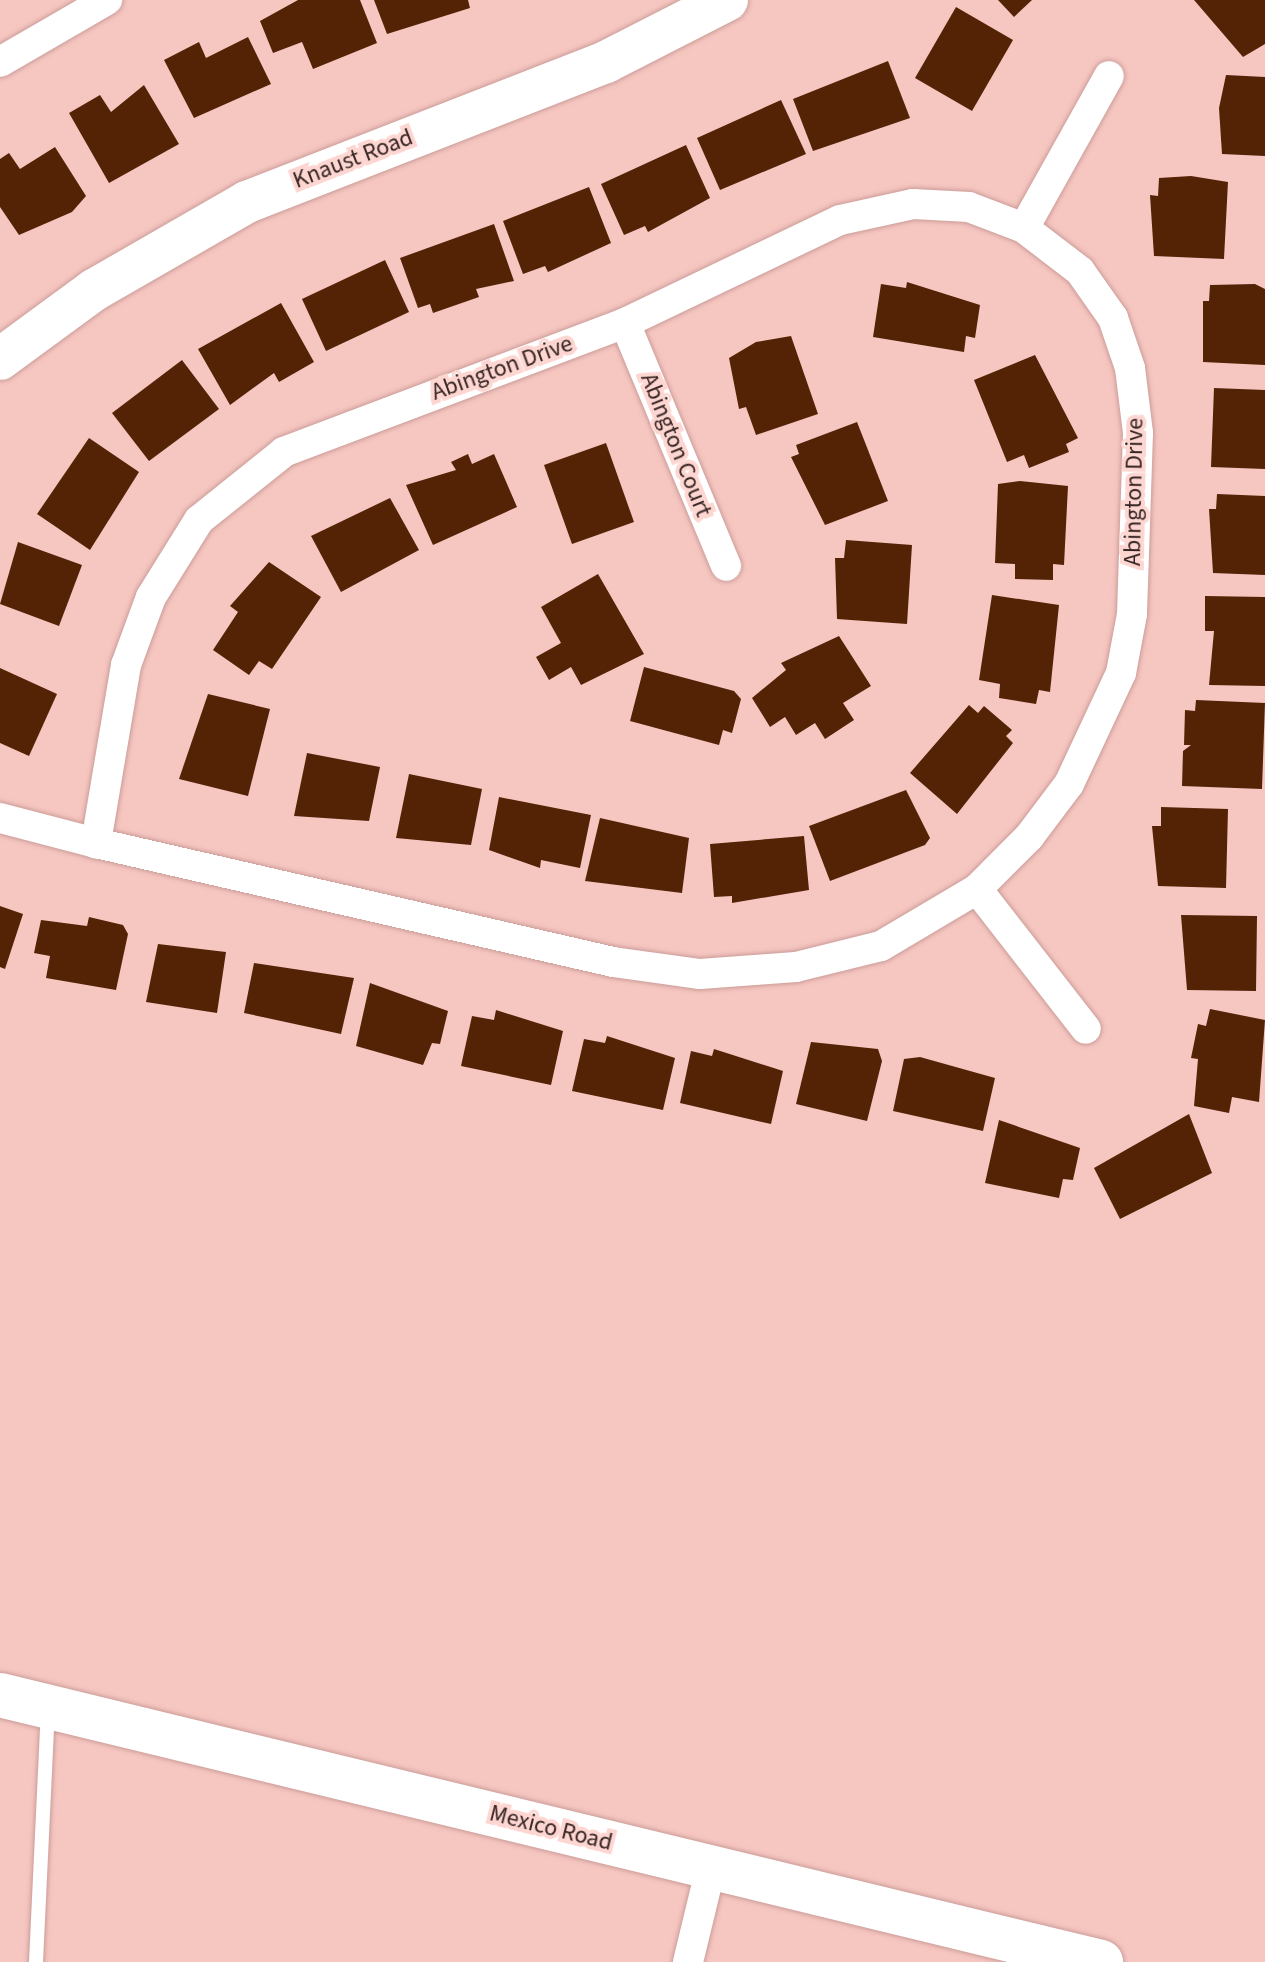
<!DOCTYPE html>
<style>
body{margin:0}
#map{position:relative;width:1265px;height:1962px;overflow:hidden;background:#f6c6c1;font-family:"Source Sans 3",sans-serif}
div>[style]{position:absolute}
[style*='--x']{left:calc(var(--x)*1px);top:calc(var(--y)*1px);width:calc(var(--w)*1px);rotate:calc(var(--a)*1deg)}
.building>*{inset:0;background:#542205}
.roads{filter:drop-shadow(0 0 2px #cb9d98) drop-shadow(0 0 2px #cb9d98)}
.lane>*{height:14px;margin:-7px;padding:0 7px;transform-origin:7px;border-radius:7px;background:#fff}
.street>*{height:30px;margin:-15px;padding:0 15px;transform-origin:15px;border-radius:15px;background:#fff}
.secondary>*{height:42px;margin:-21px;padding:0 21px;transform-origin:21px;border-radius:21px;background:#fff}
.primary>*{height:44px;margin:-22px;padding:0 22px;transform-origin:22px;border-radius:22px;background:#fff}
span{translate:-50% -50%;white-space:nowrap;text-align:center;line-height:1.15;-webkit-text-stroke:8px #fdd6d1;paint-order:stroke}
.street-label{font-size:24px;color:#362422}
</style>
<div id="map">
<div class="building">
<div style="clip-path:polygon(298px 0,360px 0,377px 43px,313px 69px,302px 42px,273px 53px,260px 21px)"></div>
<div style="clip-path:polygon(374px 0,468px 0,470px 8px,387px 34px)"></div>
<div style="clip-path:polygon(998px 0,1032px 0,1014px 17px)"></div>
<div style="clip-path:polygon(1194px 0,1265px 0,1265px 44px,1243px 57px)"></div>
<div style="clip-path:polygon(956px 7px,1013px 40px,972px 111px,915px 78px)"></div>
<div style="clip-path:polygon(248px 37px,271px 84px,194px 118px,164px 60px,199px 42px,206px 58px)"></div>
<div style="clip-path:polygon(888px 61px,910px 118px,813px 151px,793px 99px)"></div>
<div style="clip-path:polygon(1226px 75px,1265px 77px,1265px 156px,1222px 154px,1219px 108px)"></div>
<div style="clip-path:polygon(144px 85px,179px 144px,109px 183px,69px 113px,100px 95px,111px 112px)"></div>
<div style="clip-path:polygon(781px 100px,806px 154px,720px 190px,697px 138px)"></div>
<div style="clip-path:polygon(686px 145px,710px 198px,648px 232px,645px 226px,624px 235px,601px 184px)"></div>
<div style="clip-path:polygon(55px 147px,86px 196px,72px 212px,19px 235px,0 207px,0 159px,9px 153px,20px 169px)"></div>
<div style="clip-path:polygon(1191px 176px,1228px 182px,1224px 259px,1154px 256px,1150px 195px,1158px 196px,1159px 178px)"></div>
<div style="clip-path:polygon(589px 187px,611px 243px,548px 272px,545px 266px,523px 274px,503px 221px)"></div>
<div style="clip-path:polygon(494px 224px,514px 281px,476px 289px,479px 297px,433px 313px,430px 304px,418px 308px,400px 258px)"></div>
<div style="clip-path:polygon(385px 260px,409px 312px,326px 351px,302px 299px)"></div>
<div style="clip-path:polygon(907px 282px,980px 305px,975px 338px,966px 336px,964px 352px,873px 337px,881px 284px,906px 288px)"></div>
<div style="clip-path:polygon(1255px 284px,1265px 289px,1265px 365px,1203px 362px,1203px 301px,1209px 301px,1210px 285px)"></div>
<div style="clip-path:polygon(281px 303px,314px 362px,279px 382px,274px 373px,230px 405px,198px 349px)"></div>
<div style="clip-path:polygon(791px 336px,818px 414px,756px 435px,746px 407px,739px 409px,729px 358px,756px 342px)"></div>
<div style="clip-path:polygon(1035px 355px,1078px 438px,1066px 444px,1069px 452px,1029px 468px,1024px 455px,1007px 462px,974px 380px)"></div>
<div style="clip-path:polygon(182px 360px,219px 409px,149px 461px,112px 413px)"></div>
<div style="clip-path:polygon(1214px 388px,1265px 390px,1265px 469px,1211px 467px)"></div>
<div style="clip-path:polygon(857px 422px,888px 501px,825px 525px,791px 457px,799px 454px,796px 445px)"></div>
<div style="clip-path:polygon(89px 438px,139px 472px,90px 550px,37px 514px)"></div>
<div style="clip-path:polygon(606px 443px,634px 522px,572px 544px,544px 465px)"></div>
<div style="clip-path:polygon(468px 454px,472px 464px,494px 454px,517px 507px,433px 545px,406px 485px,456px 470px,451px 462px)"></div>
<div style="clip-path:polygon(1020px 481px,1068px 486px,1064px 565px,1053px 564px,1053px 580px,1015px 579px,1015px 564px,995px 563px,998px 484px)"></div>
<div style="clip-path:polygon(1217px 494px,1265px 496px,1265px 575px,1213px 573px,1209px 509px,1216px 509px)"></div>
<div style="clip-path:polygon(390px 498px,419px 550px,341px 592px,311px 536px)"></div>
<div style="clip-path:polygon(846px 540px,912px 545px,907px 624px,837px 619px,835px 558px,844px 558px)"></div>
<div style="clip-path:polygon(18px 542px,82px 565px,59px 626px,0 604px)"></div>
<div style="clip-path:polygon(269px 562px,321px 597px,272px 669px,259px 661px,249px 675px,213px 650px,238px 612px,230px 606px)"></div>
<div style="clip-path:polygon(598px 574px,644px 654px,581px 685px,571px 667px,549px 680px,536px 657px,561px 643px,541px 607px)"></div>
<div style="clip-path:polygon(992px 595px,1059px 605px,1050px 692px,1039px 690px,1036px 704px,999px 698px,1000px 684px,979px 680px)"></div>
<div style="clip-path:polygon(1205px 596px,1265px 597px,1265px 686px,1209px 685px,1214px 631px,1205px 631px)"></div>
<div style="clip-path:polygon(839px 636px,871px 686px,843px 703px,854px 720px,825px 739px,815px 723px,796px 735px,785px 717px,770px 727px,752px 698px,786px 670px,781px 663px)"></div>
<div style="clip-path:polygon(644px 667px,734px 691px,741px 699px,732px 733px,723px 730px,719px 745px,630px 721px)"></div>
<div style="clip-path:polygon(0 668px,57px 694px,29px 756px,0 743px)"></div>
<div style="clip-path:polygon(208px 694px,270px 709px,248px 796px,179px 779px)"></div>
<div style="clip-path:polygon(1196px 700px,1265px 703px,1262px 789px,1182px 786px,1183px 751px,1191px 745px,1184px 745px,1185px 710px,1195px 711px)"></div>
<div style="clip-path:polygon(969px 705px,978px 713px,984px 706px,1012px 730px,1006px 736px,1013px 743px,957px 814px,910px 773px)"></div>
<div style="clip-path:polygon(307px 753px,380px 767px,369px 821px,294px 816px)"></div>
<div style="clip-path:polygon(409px 774px,482px 789px,471px 845px,396px 838px)"></div>
<div style="clip-path:polygon(906px 790px,930px 838px,925px 845px,830px 881px,809px 826px)"></div>
<div style="clip-path:polygon(499px 797px,591px 815px,580px 868px,541px 860px,540px 868px,489px 850px)"></div>
<div style="clip-path:polygon(1161px 807px,1228px 809px,1226px 888px,1158px 886px,1152px 826px,1161px 826px)"></div>
<div style="clip-path:polygon(600px 818px,689px 838px,682px 893px,585px 881px)"></div>
<div style="clip-path:polygon(804px 836px,809px 890px,732px 903px,732px 896px,714px 897px,710px 844px)"></div>
<div style="clip-path:polygon(0 906px,23px 914px,5px 969px,0 967px)"></div>
<div style="clip-path:polygon(1181px 915px,1257px 916px,1256px 991px,1187px 990px)"></div>
<div style="clip-path:polygon(89px 917px,123px 925px,128px 934px,116px 990px,46px 978px,50px 956px,34px 953px,41px 920px,87px 926px)"></div>
<div style="clip-path:polygon(158px 944px,226px 952px,217px 1013px,146px 1002px)"></div>
<div style="clip-path:polygon(254px 963px,354px 978px,341px 1034px,244px 1013px)"></div>
<div style="clip-path:polygon(370px 983px,448px 1011px,440px 1044px,432px 1043px,423px 1065px,356px 1046px)"></div>
<div style="clip-path:polygon(1210px 1009px,1265px 1020px,1259px 1102px,1232px 1097px,1229px 1113px,1194px 1106px,1198px 1059px,1191px 1058px,1198px 1024px,1206px 1026px)"></div>
<div style="clip-path:polygon(496px 1010px,563px 1031px,551px 1085px,461px 1066px,472px 1016px,494px 1020px)"></div>
<div style="clip-path:polygon(607px 1036px,675px 1058px,663px 1110px,572px 1091px,584px 1039px,605px 1043px)"></div>
<div style="clip-path:polygon(811px 1042px,878px 1049px,882px 1061px,867px 1121px,796px 1104px)"></div>
<div style="clip-path:polygon(714px 1049px,783px 1071px,771px 1124px,680px 1103px,691px 1051px,712px 1056px)"></div>
<div style="clip-path:polygon(920px 1057px,995px 1078px,983px 1131px,893px 1111px,904px 1059px)"></div>
<div style="clip-path:polygon(1189px 1114px,1212px 1173px,1120px 1219px,1094px 1168px)"></div>
<div style="clip-path:polygon(999px 1120px,1080px 1148px,1073px 1180px,1063px 1179px,1059px 1198px,985px 1183px)"></div>
</div>
<div class="roads">
<div class="lane">
<div style="--x:36;--y:1962;--w:252;--a:-87.3"></div>
</div>
<div class="street">
<div style="--x:0;--y:62;--w:124;--a:-30.1"></div>
<div style="--x:1024;--y:228;--w:174;--a:-60.8"></div>
<div style="--x:625;--y:323;--w:263;--a:67.4"></div>
<div style="--x:0;--y:818;--w:99;--a:14.6"></div>
<div style="--x:96;--y:843;--w:531;--a:12.96"></div>
<div style="--x:613;--y:962;--w:88;--a:7.9"></div>
<div style="--x:700;--y:974;--w:96;--a:-4.2"></div>
<div style="--x:796;--y:967;--w:88;--a:-13.9"></div>
<div style="--x:881;--y:946;--w:112;--a:-30.7"></div>
<div style="--x:977;--y:889;--w:74;--a:-45"></div>
<div style="--x:1029;--y:837;--w:66;--a:-53"></div>
<div style="--x:1069;--y:784;--w:123;--a:-64.9"></div>
<div style="--x:1121;--y:673;--w:60;--a:-79.4"></div>
<div style="--x:1132;--y:614;--w:181;--a:-88.1"></div>
<div style="--x:1138;--y:433;--w:65;--a:-97"></div>
<div style="--x:1130;--y:368;--w:53;--a:-108.8"></div>
<div style="--x:1113;--y:318;--w:57;--a:-125.1"></div>
<div style="--x:1080;--y:271;--w:71;--a:-142.5"></div>
<div style="--x:1024;--y:228;--w:59;--a:-159.1"></div>
<div style="--x:969;--y:207;--w:56;--a:-176.9"></div>
<div style="--x:913;--y:204;--w:75;--a:167.6"></div>
<div style="--x:840;--y:220;--w:238;--a:154.4"></div>
<div style="--x:625;--y:323;--w:365;--a:159.3"></div>
<div style="--x:284;--y:452;--w:109;--a:141.3"></div>
<div style="--x:199;--y:520;--w:91;--a:121.9"></div>
<div style="--x:151;--y:597;--w:72;--a:110.2"></div>
<div style="--x:126;--y:665;--w:181;--a:99.6"></div>
<div style="--x:977;--y:889;--w:177;--a:52.1"></div>
<div style="--x:688;--y:1962;--w:98;--a:-76.4"></div>
</div>
<div class="secondary">
<div style="--x:0;--y:359;--w:117;--a:-36.3"></div>
<div style="--x:94;--y:290;--w:177;--a:-29.9"></div>
<div style="--x:247;--y:202;--w:385;--a:-21.3"></div>
<div style="--x:606;--y:62;--w:136;--a:-27.1"></div>
</div>
<div class="primary">
<div style="--x:0;--y:1695;--w:1133;--a:13.63"></div>
</div>
</div>
<div class="street-label">
<span style="left:353px;top:159px;rotate:-21deg">Knaust Road</span>
<span style="left:502px;top:368px;rotate:-20deg">Abington Drive</span>
<span style="left:676px;top:445px;rotate:68deg">Abington Court</span>
<span style="left:1134px;top:492px;rotate:-89deg">Abington Drive</span>
<span style="left:551px;top:1828px;rotate:14deg">Mexico Road</span>
</div>
</div>
